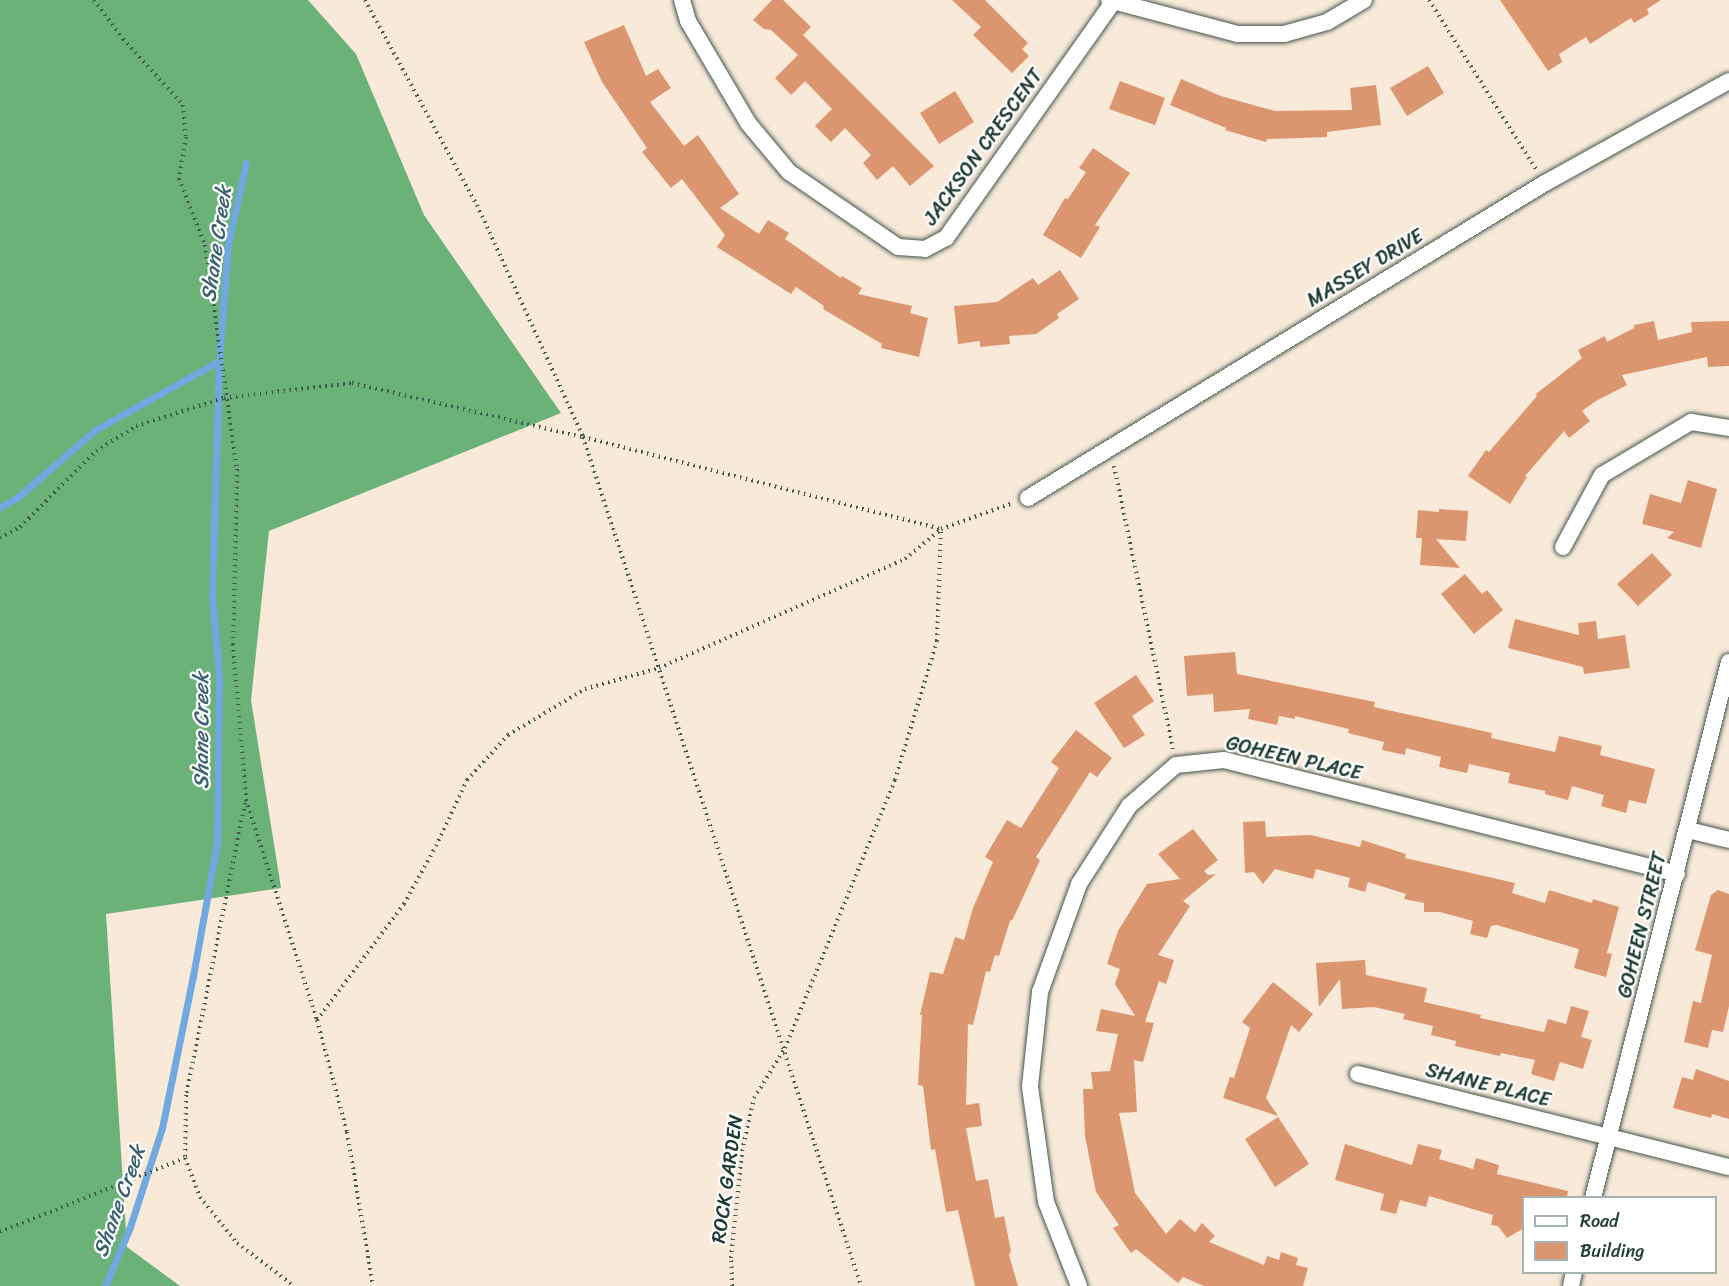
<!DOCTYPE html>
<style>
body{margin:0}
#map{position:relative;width:1729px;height:1286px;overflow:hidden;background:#f8e9d8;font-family:Sriracha,sans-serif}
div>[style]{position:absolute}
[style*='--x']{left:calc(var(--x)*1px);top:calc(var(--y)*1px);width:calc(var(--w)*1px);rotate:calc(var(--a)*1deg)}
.forest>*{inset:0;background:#6bb278}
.stream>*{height:7px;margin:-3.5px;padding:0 3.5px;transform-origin:3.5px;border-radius:3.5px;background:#70a8df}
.building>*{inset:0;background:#db966f}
.path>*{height:4px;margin-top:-2px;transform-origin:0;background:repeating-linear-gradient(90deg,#40574d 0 1.5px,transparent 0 6px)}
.roads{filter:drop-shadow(0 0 2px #40574d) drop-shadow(0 0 2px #40574d)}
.street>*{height:16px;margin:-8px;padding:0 8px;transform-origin:8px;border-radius:8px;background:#fff}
span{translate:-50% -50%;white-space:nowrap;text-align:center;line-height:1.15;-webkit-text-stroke:4.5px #fff;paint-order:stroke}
.street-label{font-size:20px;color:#1f3d34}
.water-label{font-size:21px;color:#3b6270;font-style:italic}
.legend{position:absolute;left:1522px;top:1196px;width:195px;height:78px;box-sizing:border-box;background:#fff;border:2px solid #a5b1ae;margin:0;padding:8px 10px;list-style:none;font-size:18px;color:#1f3d34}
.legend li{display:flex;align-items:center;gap:12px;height:30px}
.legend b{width:30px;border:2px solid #a5b1ae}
</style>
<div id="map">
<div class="forest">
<div style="clip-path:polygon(0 0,308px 0,356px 54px,424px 215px,561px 413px,269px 531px,251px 700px,281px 888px,106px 914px,127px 1247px,180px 1286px,0 1286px)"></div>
</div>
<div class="stream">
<div style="--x:0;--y:507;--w:21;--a:-29"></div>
<div style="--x:18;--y:497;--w:102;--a:-41"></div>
<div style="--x:95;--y:430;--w:142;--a:-29.1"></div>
<div style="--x:105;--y:1286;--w:64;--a:-67"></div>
<div style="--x:130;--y:1227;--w:104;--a:-72.1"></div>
<div style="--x:162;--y:1128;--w:155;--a:-78.5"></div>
<div style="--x:193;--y:976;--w:135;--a:-79.8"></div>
<div style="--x:217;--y:843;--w:166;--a:-89.3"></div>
<div style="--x:219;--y:677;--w:81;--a:-94.9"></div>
<div style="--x:212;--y:596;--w:235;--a:-88.3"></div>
<div style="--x:219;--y:361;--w:117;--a:-85.6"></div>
<div style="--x:228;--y:244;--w:83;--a:-77.5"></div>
</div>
<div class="building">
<div style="clip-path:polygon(772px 0,783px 0,811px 27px,803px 35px,934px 166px,910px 186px,893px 166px,877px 180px,863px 163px,871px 155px,845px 128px,831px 142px,815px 126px,832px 109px,805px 81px,791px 95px,775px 78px,798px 55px,771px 30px,764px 29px,753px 20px)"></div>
<div style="clip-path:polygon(952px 0,985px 0,1028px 43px,1022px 49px,1029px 56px,1012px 73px,973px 35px,981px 27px)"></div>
<div style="clip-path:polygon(1500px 0,1661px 0,1647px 9px,1649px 14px,1634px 23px,1631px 18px,1590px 44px,1586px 37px,1559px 54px,1562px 62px,1548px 71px)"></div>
<div style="clip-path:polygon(624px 25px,646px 76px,658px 69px,671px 88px,650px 102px,684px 146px,698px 135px,739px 194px,720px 208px,759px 234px,768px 220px,789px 233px,785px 239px,841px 278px,842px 276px,862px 288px,858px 294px,912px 306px,910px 313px,928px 318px,919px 357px,881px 348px,882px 344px,823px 309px,824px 306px,796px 287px,791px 294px,717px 247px,725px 235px,682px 179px,671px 188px,642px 152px,647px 148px,602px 82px,584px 42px)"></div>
<div style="clip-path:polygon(1428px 66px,1444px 93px,1407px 116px,1390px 88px)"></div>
<div style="clip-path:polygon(1181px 79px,1221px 96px,1275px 111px,1352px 110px,1350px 88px,1376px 85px,1381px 125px,1327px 132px,1327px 137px,1267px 139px,1266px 142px,1225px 130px,1226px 128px,1170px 105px)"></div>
<div style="clip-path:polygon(1120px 81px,1165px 98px,1155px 125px,1109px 109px)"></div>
<div style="clip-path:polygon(955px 91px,974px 122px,939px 144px,920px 113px)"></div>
<div style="clip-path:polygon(1093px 148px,1130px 173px,1095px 225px,1100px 227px,1081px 258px,1043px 235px,1065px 198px,1068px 199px,1086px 172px,1079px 168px)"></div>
<div style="clip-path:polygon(1060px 270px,1079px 299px,1057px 314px,1059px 318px,1036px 334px,1009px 336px,1010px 344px,980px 347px,980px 341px,958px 344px,954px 306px,997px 302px,1033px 278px,1038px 285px)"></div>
<div style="clip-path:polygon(1654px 321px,1658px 340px,1692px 332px,1691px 322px,1729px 321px,1729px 366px,1708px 367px,1707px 357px,1622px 375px,1627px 385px,1596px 401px,1582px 411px,1590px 421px,1569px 438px,1564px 431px,1525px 476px,1527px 477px,1510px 504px,1468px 476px,1486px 450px,1489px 452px,1537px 396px,1536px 394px,1582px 358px,1578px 350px,1605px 336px,1607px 342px,1634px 328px,1634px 325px)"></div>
<div style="clip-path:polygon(1688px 480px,1717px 489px,1701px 548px,1667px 538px,1674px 532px,1642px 524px,1650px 494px,1681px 503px)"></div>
<div style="clip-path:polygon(1439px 509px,1468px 511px,1466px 541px,1436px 539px,1460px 568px,1420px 565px,1422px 538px,1416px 538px,1418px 510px,1439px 512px)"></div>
<div style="clip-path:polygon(1652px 553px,1672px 575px,1638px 606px,1617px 584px)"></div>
<div style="clip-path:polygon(1465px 574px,1482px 594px,1487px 590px,1503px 610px,1474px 634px,1441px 594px)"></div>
<div style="clip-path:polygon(1515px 619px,1579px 635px,1578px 623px,1596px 621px,1598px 639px,1625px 635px,1630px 668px,1584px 674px,1583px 667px,1508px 648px)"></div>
<div style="clip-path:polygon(1235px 652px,1237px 674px,1375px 702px,1374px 707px,1492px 733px,1491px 738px,1555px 752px,1559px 736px,1602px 746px,1600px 755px,1655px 769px,1646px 804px,1629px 800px,1626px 813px,1601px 806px,1604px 795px,1572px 786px,1568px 800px,1545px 794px,1545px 791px,1508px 783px,1510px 773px,1469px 764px,1467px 773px,1439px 767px,1441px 757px,1406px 748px,1405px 755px,1382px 750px,1384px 742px,1348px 733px,1349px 729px,1295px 716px,1295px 719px,1279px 716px,1277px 725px,1248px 719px,1250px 709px,1214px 712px,1213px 694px,1187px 696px,1184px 656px)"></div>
<div style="clip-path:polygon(1136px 675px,1154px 701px,1132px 716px,1145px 735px,1124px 748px,1094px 703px)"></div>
<div style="clip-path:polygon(1076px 730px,1112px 758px,1097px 777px,1090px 772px,1036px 857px,1040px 860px,1013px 919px,1010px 921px,999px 956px,995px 955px,990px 972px,986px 971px,973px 1025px,968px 1024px,966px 1105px,979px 1103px,982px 1126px,966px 1128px,976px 1181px,988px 1179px,995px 1218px,1004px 1216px,1011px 1251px,1009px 1255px,1018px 1286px,975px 1286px,958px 1210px,946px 1212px,935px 1149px,931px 1150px,923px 1086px,918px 1085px,922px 1015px,920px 1015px,930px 972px,943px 974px,955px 937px,964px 940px,973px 908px,993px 862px,985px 857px,1007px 820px,1021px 828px,1059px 768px,1051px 762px)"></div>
<div style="clip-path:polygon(1265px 821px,1266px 837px,1311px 835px,1360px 847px,1362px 840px,1406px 854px,1405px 858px,1515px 883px,1512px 893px,1545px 903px,1549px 890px,1592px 903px,1593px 899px,1619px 907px,1607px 953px,1612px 954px,1606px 977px,1574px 968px,1579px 949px,1497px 925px,1491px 926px,1487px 938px,1470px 934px,1473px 921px,1440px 912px,1424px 912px,1424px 903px,1404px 899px,1406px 894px,1368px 882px,1365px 892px,1348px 887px,1350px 878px,1316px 869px,1313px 879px,1275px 869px,1263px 884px,1254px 872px,1245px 873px,1243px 822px)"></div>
<div style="clip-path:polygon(1193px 829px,1218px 860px,1204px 871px,1208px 875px,1216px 874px,1183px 901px,1190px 906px,1158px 955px,1174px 960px,1166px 984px,1159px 981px,1145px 1022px,1154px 1023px,1143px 1062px,1134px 1060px,1137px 1112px,1119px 1113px,1135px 1193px,1166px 1234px,1180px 1219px,1195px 1232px,1202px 1223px,1215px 1236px,1209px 1242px,1264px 1265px,1267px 1256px,1279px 1260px,1281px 1252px,1298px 1258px,1296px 1265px,1308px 1268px,1303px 1286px,1204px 1286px,1183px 1277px,1178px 1283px,1136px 1249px,1131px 1253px,1113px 1228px,1119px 1225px,1096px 1192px,1085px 1136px,1083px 1089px,1093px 1089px,1091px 1072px,1110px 1071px,1118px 1034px,1096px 1031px,1101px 1009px,1135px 1016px,1115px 984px,1120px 969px,1107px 964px,1118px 931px,1147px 884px,1180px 879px,1158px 854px)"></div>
<div style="clip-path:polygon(1718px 890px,1729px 894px,1729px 1006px,1723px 1032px,1712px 1030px,1708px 1048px,1684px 1042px,1693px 1001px,1701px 1003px,1712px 955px,1695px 950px,1711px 895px)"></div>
<div style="clip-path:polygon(1365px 960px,1366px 975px,1427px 988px,1424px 1002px,1481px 1015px,1480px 1018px,1544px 1032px,1548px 1019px,1566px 1024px,1571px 1006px,1589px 1011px,1581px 1037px,1592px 1040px,1583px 1069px,1560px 1062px,1554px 1081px,1531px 1074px,1535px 1060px,1501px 1053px,1500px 1056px,1455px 1046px,1456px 1041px,1431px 1035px,1433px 1026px,1403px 1019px,1405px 1014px,1374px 1007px,1342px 1009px,1340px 979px,1319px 1007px,1316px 963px)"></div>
<div style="clip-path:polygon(1273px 982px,1313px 1014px,1299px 1032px,1291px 1025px,1266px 1098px,1278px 1116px,1223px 1098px,1230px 1077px,1234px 1078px,1250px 1028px,1242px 1022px)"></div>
<div style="clip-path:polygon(1696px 1069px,1729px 1081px,1729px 1119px,1712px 1114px,1711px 1118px,1673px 1108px,1682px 1077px,1693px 1080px)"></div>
<div style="clip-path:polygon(1278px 1117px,1309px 1164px,1275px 1187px,1245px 1139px)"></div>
<div style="clip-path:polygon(1345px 1144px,1412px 1165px,1418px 1144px,1442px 1150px,1439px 1159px,1473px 1169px,1476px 1158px,1499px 1165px,1497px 1174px,1568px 1191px,1567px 1197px,1524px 1197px,1524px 1228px,1507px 1238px,1498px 1226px,1491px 1225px,1493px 1215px,1429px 1196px,1426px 1207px,1400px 1200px,1396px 1214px,1380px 1210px,1384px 1194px,1335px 1180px)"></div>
</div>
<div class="path">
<div style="--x:94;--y:0;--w:49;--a:53.4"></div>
<div style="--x:123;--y:39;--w:89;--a:47.7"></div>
<div style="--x:183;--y:105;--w:32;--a:85"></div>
<div style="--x:186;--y:137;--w:43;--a:99.5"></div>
<div style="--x:179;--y:179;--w:71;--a:68.5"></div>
<div style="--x:205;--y:245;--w:226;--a:81.9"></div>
<div style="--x:237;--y:469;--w:175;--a:91.3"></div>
<div style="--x:233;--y:644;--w:157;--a:85.2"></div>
<div style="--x:246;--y:800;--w:231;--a:72.1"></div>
<div style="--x:317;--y:1020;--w:116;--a:75"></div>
<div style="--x:347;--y:1132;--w:156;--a:80.4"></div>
<div style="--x:365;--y:0;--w:234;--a:61.4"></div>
<div style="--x:477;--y:205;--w:255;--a:65.4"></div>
<div style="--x:583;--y:437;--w:893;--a:71.87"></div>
<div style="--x:1429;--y:0;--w:200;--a:57.7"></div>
<div style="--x:1114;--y:466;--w:289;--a:78.2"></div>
<div style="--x:0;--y:538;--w:23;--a:-29"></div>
<div style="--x:20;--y:527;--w:107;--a:-45"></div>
<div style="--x:96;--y:451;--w:47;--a:-32"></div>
<div style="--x:136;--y:426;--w:92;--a:-17.7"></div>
<div style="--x:224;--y:398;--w:129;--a:-6.7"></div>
<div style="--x:352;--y:383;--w:237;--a:13.2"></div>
<div style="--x:583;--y:437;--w:370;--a:14.4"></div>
<div style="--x:941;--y:529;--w:77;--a:-19.9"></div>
<div style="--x:245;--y:803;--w:298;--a:101.4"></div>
<div style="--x:186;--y:1095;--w:63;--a:90.9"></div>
<div style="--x:185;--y:1158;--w:42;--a:69"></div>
<div style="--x:200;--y:1197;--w:59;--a:51.2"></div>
<div style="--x:237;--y:1243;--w:71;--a:37"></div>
<div style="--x:317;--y:1020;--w:145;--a:-53.1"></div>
<div style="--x:404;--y:904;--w:66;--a:-61.1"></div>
<div style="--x:436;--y:846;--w:73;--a:-64.8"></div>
<div style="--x:467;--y:780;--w:61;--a:-47.7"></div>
<div style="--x:508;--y:735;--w:90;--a:-30.9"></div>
<div style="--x:585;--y:689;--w:77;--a:-15.8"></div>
<div style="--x:659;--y:668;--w:269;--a:-23.9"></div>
<div style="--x:905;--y:559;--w:45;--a:-39.6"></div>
<div style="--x:0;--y:1232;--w:199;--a:-21.8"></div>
<div style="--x:732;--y:1286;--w:28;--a:-92"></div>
<div style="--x:731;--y:1258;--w:108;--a:-84.1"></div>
<div style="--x:742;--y:1151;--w:54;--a:-77.2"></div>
<div style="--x:754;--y:1098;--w:59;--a:-58.2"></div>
<div style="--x:785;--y:1048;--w:290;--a:-67.7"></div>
<div style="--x:895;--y:780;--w:145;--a:-73.2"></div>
<div style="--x:937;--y:641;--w:111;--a:-87.9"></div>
</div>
<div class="roads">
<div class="street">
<div style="--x:682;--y:0;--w:22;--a:74"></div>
<div style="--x:688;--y:21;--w:118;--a:59.5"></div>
<div style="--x:748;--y:123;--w:64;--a:50.1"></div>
<div style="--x:789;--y:172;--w:132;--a:34.5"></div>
<div style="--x:898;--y:247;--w:27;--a:4"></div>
<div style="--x:925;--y:249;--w:24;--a:-28"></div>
<div style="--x:946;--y:238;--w:289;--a:-54.7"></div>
<div style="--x:1109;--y:0;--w:133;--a:14.8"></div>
<div style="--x:1238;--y:34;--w:46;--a:0"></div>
<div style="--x:1284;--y:34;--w:45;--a:-15.6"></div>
<div style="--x:1327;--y:22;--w:43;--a:-30.7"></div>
<div style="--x:1028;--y:498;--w:605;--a:-31.35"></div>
<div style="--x:1545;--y:183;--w:210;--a:-29"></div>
<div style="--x:1563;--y:547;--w:82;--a:-61.6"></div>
<div style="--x:1602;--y:475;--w:104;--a:-30.8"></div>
<div style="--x:1691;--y:422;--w:38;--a:9"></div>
<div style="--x:1688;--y:830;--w:42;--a:13.7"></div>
<div style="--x:1358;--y:1074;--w:382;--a:14.1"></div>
<div style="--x:1593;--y:1198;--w:553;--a:-75.76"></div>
<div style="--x:1079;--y:1286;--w:90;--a:-111.4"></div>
<div style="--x:1046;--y:1202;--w:117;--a:-97.9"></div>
<div style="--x:1030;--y:1086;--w:95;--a:-83.9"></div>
<div style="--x:1040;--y:992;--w:115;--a:-70.1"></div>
<div style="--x:1079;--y:884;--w:93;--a:-57.3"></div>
<div style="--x:1129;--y:806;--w:62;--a:-41.1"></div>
<div style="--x:1176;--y:765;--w:48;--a:-5.9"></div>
<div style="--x:1224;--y:760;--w:467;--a:14.1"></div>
<div style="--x:1571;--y:1286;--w:14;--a:-78"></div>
</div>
</div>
<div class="street-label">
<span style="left:983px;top:147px;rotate:-54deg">JACKSON CRESCENT</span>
<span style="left:1365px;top:268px;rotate:-31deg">MASSEY DRIVE</span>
<span style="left:1294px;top:758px;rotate:13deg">GOHEEN PLACE</span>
<span style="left:1642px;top:925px;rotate:-76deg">GOHEEN STREET</span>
<span style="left:1488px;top:1085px;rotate:14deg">SHANE PLACE</span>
<span style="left:727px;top:1179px;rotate:-82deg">ROCK GARDEN</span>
</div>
<div class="water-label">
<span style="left:216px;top:244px;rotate:-82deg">Shane Creek</span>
<span style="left:201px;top:731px;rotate:-90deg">Shane Creek</span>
<span style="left:119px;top:1201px;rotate:-70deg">Shane Creek</span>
</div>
<ul class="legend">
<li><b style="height:8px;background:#fff"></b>Road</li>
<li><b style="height:16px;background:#db966f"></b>Building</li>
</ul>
</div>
